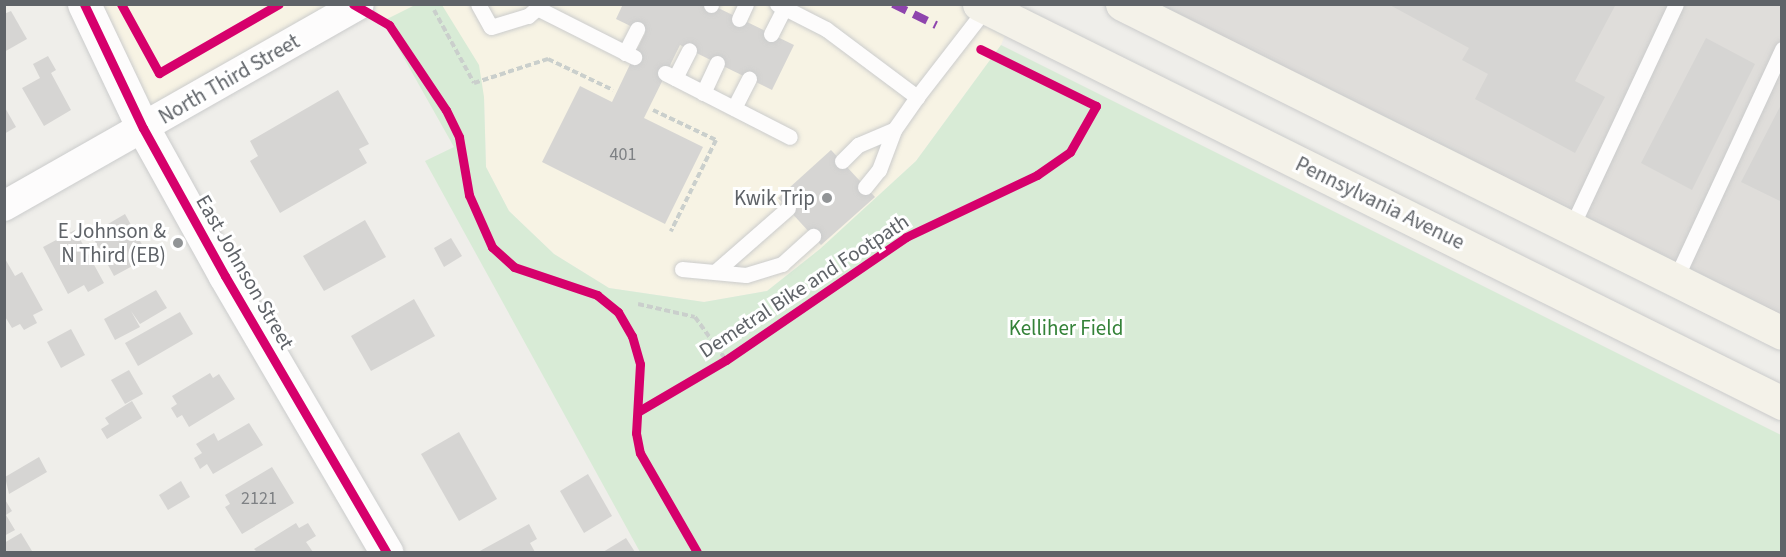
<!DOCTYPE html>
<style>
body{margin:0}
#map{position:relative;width:1786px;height:557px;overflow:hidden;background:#efeeea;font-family:"Source Sans 3",sans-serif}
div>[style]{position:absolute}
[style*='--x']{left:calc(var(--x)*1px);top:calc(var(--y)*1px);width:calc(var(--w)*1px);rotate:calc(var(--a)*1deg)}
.commercial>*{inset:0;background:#f7f3e4}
.industrial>*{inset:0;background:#dfddda}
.green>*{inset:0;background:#d8ebd6}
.building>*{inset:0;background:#d6d5d3}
.path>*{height:4px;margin-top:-2px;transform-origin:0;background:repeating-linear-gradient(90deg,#cacfcc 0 6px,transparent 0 9px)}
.roads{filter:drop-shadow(0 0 2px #cbcccc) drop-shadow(0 0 2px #cbcccc)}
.service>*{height:15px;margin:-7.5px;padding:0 7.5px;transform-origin:7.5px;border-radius:7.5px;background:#fdfcfc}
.minor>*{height:30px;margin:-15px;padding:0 15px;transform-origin:15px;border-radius:15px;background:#fdfcfc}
.tertiary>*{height:33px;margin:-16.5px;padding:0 16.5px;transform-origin:16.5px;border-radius:16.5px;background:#fdfcfc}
.primary>*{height:33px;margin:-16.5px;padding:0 16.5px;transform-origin:16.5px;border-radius:16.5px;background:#f4f2e9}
.quiet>*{height:8px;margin-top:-4px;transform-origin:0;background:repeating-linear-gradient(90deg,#8e44ad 0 15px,transparent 0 23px)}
.cycleway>*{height:9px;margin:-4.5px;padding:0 4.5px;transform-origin:4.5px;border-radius:4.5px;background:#d6006c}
.dots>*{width:16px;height:16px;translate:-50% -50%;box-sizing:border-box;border:3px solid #fff;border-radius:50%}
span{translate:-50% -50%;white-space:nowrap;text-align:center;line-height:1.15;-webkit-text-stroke:6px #fff;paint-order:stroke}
.number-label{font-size:18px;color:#7e8184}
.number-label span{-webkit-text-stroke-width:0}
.street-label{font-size:21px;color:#5f6368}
.poi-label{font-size:21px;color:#5f6368}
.right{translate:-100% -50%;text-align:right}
.park-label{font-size:21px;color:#348238}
.frame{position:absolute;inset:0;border:6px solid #5f6368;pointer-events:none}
</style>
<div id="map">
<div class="commercial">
<div style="clip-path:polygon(979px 4px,1011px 20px,1001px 45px,916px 161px,820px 249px,767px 291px,704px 302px,609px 288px,554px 254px,509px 211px,486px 167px,484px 97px,434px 10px,383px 21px,373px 5px)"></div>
<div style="clip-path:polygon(84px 5px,359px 5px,143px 128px)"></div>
</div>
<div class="industrial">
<div style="clip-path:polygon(1122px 5px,1781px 5px,1781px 333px)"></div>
</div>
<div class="green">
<div style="clip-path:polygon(415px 5px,442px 5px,479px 65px,484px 97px,486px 167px,509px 211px,554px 254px,609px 288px,704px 302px,767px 291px,820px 249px,916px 161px,1001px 45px,1781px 435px,1781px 552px,640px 552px,425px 161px,454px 147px,383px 21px)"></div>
</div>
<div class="building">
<div style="clip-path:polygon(623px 4px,710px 4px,794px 45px,772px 90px,680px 45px,644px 118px,703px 147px,665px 224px,542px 162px,580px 86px,612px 102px,645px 33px,616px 19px)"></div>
<div style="clip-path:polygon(1388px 4px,1616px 4px,1575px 81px,1605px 97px,1575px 153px,1475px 99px,1488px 74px,1462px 60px,1469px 48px)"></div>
<div style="clip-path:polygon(11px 11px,27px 39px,4px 52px,4px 14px)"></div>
<div style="clip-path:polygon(1706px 38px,1755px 64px,1692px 190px,1641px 163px)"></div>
<div style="clip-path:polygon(48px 56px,56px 70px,51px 73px,71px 110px,44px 126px,22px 88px,40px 78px,33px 64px)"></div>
<div style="clip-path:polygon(338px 90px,369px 144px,359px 149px,367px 163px,280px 213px,250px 161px,258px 156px,250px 141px)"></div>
<div style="clip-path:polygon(1782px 103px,1782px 202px,1741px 182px)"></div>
<div style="clip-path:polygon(4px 106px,16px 127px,4px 134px)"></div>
<div style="clip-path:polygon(831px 150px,875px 197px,821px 245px,778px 198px)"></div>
<div style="clip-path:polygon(125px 214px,149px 257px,114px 276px,91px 234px)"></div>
<div style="clip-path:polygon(365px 220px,386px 257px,324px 291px,303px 256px)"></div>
<div style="clip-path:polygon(75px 230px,104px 283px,88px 292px,84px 285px,68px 294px,43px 247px)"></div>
<div style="clip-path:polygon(451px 238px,462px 256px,444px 267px,434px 248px)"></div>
<div style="clip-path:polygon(4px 257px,15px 276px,22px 272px,43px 310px,33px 315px,37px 323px,24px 330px,20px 324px,12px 328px,4px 315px)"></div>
<div style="clip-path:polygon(156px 290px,167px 308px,140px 324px,131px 311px,140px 327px,115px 340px,104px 319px)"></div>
<div style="clip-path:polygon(414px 299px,435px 336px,371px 371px,351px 336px)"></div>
<div style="clip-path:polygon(180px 312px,193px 334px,138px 366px,125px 343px)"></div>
<div style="clip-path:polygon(71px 329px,85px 355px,61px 368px,47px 342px)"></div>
<div style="clip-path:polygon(129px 370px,143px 394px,125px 404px,111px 380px)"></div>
<div style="clip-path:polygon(210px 373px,213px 378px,219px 374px,235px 399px,189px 427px,182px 415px,177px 418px,171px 408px,177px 404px,172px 396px)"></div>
<div style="clip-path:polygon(132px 401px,142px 418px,107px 439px,101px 429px,109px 424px,105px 418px)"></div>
<div style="clip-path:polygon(249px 423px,263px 445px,213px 474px,207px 464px,200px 469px,194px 458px,202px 453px,196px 444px,214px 433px,218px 441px)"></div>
<div style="clip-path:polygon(459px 432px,497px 499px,459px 521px,421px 454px)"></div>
<div style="clip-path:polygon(39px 457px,47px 472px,9px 494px,5px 477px)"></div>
<div style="clip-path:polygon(272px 467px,294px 503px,242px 534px,225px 507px,230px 504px,225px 495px)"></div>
<div style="clip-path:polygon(588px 474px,612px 516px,584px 533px,560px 491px)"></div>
<div style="clip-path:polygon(181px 481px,190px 497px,168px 510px,159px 495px)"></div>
<div style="clip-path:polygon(4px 498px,12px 511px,6px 515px,15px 530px,4px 536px)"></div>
<div style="clip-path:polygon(296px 523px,299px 528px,308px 523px,316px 536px,306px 542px,313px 552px,257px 552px,254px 549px)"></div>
<div style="clip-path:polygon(529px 524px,537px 539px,530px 543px,535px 552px,478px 552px)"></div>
<div style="clip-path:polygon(21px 533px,32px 551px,4px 552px,4px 543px)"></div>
<div style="clip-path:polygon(626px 538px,635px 552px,603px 552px)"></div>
</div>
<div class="path">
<div style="--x:434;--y:10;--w:83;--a:61.3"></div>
<div style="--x:474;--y:83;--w:78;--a:-18"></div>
<div style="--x:548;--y:59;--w:72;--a:25.5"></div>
<div style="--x:653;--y:110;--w:70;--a:25.5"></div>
<div style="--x:716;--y:140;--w:102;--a:116.3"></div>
<div style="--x:638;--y:304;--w:58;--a:12.8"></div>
<div style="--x:695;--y:317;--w:53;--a:54.2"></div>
</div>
<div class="roads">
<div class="service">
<div style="--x:478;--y:4;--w:26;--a:61"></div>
<div style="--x:491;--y:27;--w:39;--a:-17"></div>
<div style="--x:528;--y:16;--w:18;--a:-41"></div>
<div style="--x:777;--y:4;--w:55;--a:27"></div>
<div style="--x:826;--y:29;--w:114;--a:36.8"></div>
<div style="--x:917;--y:97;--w:113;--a:-52.2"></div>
<div style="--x:711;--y:5;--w:1;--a:-90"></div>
<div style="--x:537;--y:8;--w:109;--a:26.8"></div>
<div style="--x:739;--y:19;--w:17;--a:-65"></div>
<div style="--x:771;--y:34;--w:29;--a:-63"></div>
<div style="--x:625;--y:53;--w:27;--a:-63"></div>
<div style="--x:665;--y:73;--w:140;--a:27.1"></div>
<div style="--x:675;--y:78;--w:31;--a:-63"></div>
<div style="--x:703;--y:93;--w:33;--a:-65"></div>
<div style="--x:734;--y:108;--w:33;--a:-63"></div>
<div style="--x:842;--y:161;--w:23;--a:-45"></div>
<div style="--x:858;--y:145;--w:39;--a:-23"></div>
<div style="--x:894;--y:130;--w:40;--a:-55.1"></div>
<div style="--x:865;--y:187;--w:22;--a:-51"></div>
<div style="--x:879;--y:170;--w:43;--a:-69.4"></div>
<div style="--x:1571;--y:228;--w:247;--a:-64.9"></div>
<div style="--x:682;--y:269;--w:64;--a:5.4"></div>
<div style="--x:746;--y:275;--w:38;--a:-17"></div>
<div style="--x:782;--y:264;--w:42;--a:-42.1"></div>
<div style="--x:715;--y:272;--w:97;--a:-41.2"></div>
<div style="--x:1675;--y:280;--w:255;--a:-65.1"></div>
</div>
<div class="minor">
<div style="--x:4;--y:206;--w:408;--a:-29.6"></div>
</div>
<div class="tertiary">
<div style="--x:84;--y:4;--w:137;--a:64.6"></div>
<div style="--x:143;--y:128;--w:169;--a:61"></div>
<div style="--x:225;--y:276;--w:320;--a:59.7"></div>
</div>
<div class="primary">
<div style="--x:979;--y:4;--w:897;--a:26.42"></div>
<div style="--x:1122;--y:4;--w:737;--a:26.5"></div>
</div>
</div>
<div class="quiet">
<div style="--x:893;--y:4;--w:48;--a:26"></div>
</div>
<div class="cycleway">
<div style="--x:84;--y:4;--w:137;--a:64.6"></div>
<div style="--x:143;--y:128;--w:169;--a:61"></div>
<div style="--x:225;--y:276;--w:320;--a:59.7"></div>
<div style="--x:121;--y:4;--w:79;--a:61.2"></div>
<div style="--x:159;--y:73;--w:138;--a:-29.9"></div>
<div style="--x:353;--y:4;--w:42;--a:30.3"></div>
<div style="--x:389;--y:25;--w:102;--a:56.2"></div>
<div style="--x:446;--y:110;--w:30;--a:64"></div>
<div style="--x:459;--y:137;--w:59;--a:80.2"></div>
<div style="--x:469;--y:195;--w:57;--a:66.1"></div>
<div style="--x:492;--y:247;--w:30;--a:42"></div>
<div style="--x:514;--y:267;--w:88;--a:18.6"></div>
<div style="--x:597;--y:295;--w:27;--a:39"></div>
<div style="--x:618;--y:312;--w:28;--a:60"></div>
<div style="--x:632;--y:336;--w:29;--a:74"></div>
<div style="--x:640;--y:364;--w:69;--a:93.3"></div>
<div style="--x:636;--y:433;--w:20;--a:79"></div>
<div style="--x:640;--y:453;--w:114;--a:60.1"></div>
<div style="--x:639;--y:411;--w:101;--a:-30.4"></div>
<div style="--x:726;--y:360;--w:218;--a:-34.3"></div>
<div style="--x:906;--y:237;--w:145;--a:-25.3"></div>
<div style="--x:1037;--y:175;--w:40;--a:-34.9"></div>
<div style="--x:1070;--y:152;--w:53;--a:-60.5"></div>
<div style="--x:1096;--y:106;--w:129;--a:-153.8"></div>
</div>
<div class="dots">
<div style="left:827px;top:198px;background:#919496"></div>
<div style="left:178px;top:243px;background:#919496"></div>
</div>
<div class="number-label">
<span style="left:623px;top:155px">401</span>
<span style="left:259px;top:499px">2121</span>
</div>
<div class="street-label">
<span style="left:229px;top:79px;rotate:-30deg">North Third Street</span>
<span style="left:1380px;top:203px;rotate:26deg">Pennsylvania Avenue</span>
<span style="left:245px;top:272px;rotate:60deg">East Johnson Street</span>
<span style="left:804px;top:286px;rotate:-33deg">Demetral Bike and Footpath</span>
</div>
<div class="poi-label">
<span class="right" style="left:815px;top:198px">Kwik Trip</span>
<span class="right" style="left:166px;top:243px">E Johnson &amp;<br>N Third (EB)</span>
</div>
<div class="park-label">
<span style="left:1066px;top:328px">Kelliher Field</span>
</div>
<div class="frame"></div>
</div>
